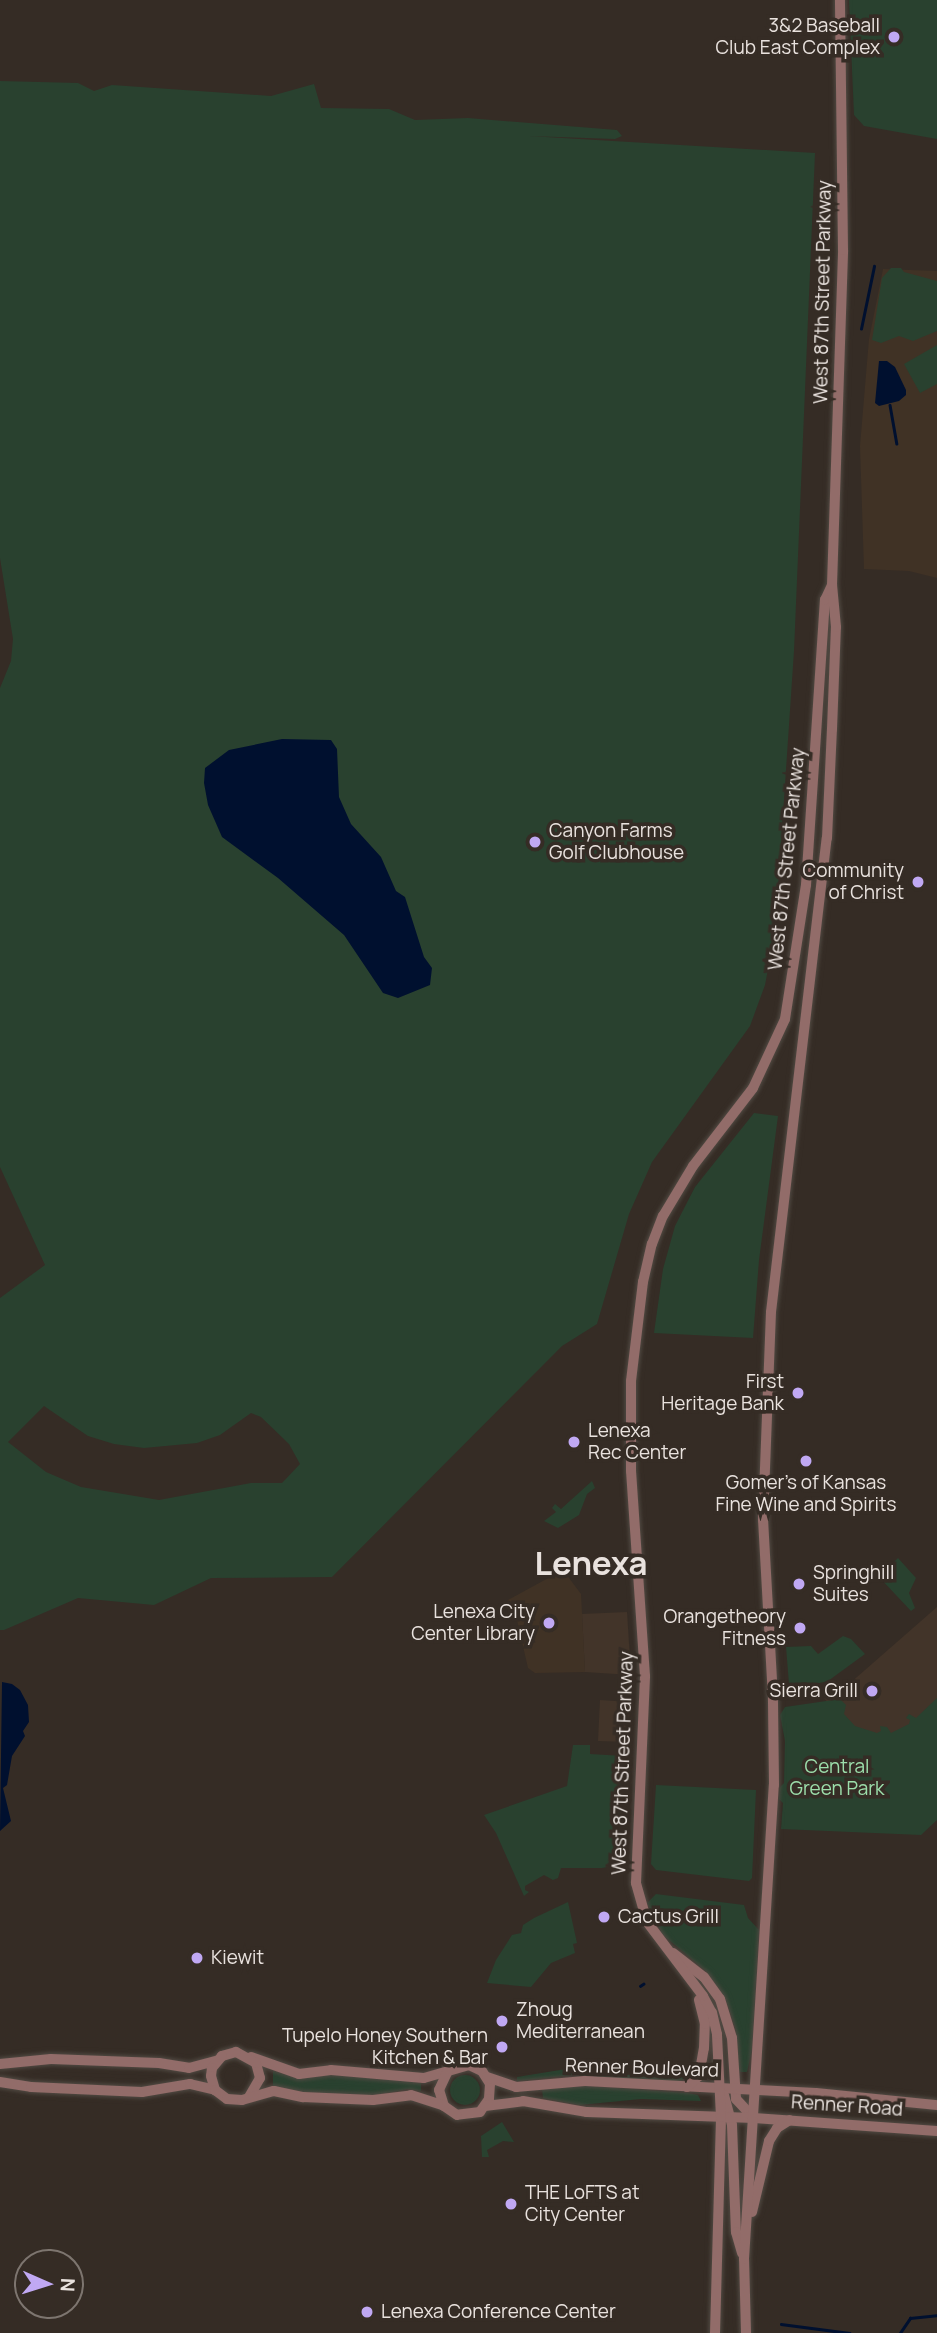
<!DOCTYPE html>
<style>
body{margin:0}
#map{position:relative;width:937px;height:2333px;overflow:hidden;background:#352c25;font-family:Manrope,sans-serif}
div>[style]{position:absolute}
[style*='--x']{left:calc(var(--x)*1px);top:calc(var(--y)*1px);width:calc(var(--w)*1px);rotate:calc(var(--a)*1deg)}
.built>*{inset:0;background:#423429}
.education>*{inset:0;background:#403225}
.green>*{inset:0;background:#29412f}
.round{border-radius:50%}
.water>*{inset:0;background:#00102f}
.stream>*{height:2.5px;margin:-1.25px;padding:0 1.25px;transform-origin:1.25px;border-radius:1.25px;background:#00102f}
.roads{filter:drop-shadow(0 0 2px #514a43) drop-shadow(0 0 2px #514a43)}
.secondary>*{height:10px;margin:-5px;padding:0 5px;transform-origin:5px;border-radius:5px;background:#926c69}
.dots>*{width:19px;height:19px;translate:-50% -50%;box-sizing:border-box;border:4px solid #352c25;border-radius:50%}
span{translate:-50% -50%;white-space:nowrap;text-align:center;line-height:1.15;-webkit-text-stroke:7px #352c25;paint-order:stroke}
.poi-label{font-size:19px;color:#e9e2de}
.right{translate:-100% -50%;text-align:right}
.left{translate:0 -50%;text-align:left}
.street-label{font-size:19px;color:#e9e2de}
.park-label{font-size:19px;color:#9cdeab}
.town-label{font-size:33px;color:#e9e2de;font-weight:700}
.north{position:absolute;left:14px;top:2249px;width:70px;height:70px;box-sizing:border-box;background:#352c25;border:2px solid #7d756f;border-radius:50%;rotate:93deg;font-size:19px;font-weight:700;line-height:28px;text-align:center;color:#e9e2de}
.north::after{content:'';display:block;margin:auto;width:24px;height:32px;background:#c0a8f3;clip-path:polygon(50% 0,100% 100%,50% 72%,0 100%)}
</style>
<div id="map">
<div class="built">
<div style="clip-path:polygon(937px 1607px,937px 1710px,902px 1741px,859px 1739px,824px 1698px,841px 1691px)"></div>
<div style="clip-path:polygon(627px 1612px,631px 1675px,585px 1672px,582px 1614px)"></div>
<div style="clip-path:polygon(600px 1700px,630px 1702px,628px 1742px,598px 1741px)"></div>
</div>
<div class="education">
<div style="clip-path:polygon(883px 269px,937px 271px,937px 578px,909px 571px,864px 569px,860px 446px,869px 339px)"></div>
<div style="clip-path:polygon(563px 1570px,581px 1594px,585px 1672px,535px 1673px,528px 1668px,517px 1620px,508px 1600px)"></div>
</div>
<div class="green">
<div style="clip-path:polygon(849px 0,937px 0,937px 139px,864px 126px,854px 115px)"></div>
<div style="clip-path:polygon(evenodd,0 81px,78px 83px,94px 91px,112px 85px,271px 96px,314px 84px,321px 108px,389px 109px,415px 120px,468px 118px,617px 130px,622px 136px,615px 139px,529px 136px,815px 153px,794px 651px,775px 933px,765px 985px,750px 1026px,652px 1162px,629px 1214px,597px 1324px,562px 1346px,332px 1577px,211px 1578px,154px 1605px,78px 1598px,4px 1630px,0 1630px,0 1298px,45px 1265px,0 1167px,0 688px,11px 661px,13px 639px,0 558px,0 81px,44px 1406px,88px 1436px,114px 1444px,144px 1448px,197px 1443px,220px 1435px,251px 1413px,261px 1417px,289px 1444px,300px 1464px,282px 1483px,251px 1483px,159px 1500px,81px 1487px,46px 1472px,8px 1442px,44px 1406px)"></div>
<div style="clip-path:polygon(891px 268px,901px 268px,904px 272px,937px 281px,937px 331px,913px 341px,899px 336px,881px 343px,872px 340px,882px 278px)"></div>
<div style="clip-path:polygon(937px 345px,937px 384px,920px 393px,904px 364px)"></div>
<div style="clip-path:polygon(754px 1113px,778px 1116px,759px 1260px,753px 1338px,654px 1333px,663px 1269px,675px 1226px,695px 1187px)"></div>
<div style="clip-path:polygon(592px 1481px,595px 1488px,587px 1494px,579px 1515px,558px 1528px,544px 1521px,556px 1512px,552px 1508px,555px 1504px,561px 1509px)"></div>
<div style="clip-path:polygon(898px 1558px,916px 1578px,909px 1593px,915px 1608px,911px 1611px,879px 1577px)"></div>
<div style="clip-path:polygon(843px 1636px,851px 1639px,865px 1654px,828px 1681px,811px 1685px,789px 1684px,786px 1647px,811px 1646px,818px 1654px)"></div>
<div style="clip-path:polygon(937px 1698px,937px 1820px,921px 1835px,781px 1829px,783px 1803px,779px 1799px,780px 1787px,784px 1783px,785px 1741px,780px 1715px,785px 1707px,840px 1699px,846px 1705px,844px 1714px,855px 1726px,877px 1733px,881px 1731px,880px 1726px,887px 1727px,891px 1733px,909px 1724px,910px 1720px,906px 1718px,909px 1714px,916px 1718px)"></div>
<div style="clip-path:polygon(573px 1745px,590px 1745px,590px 1754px,624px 1756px,618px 1856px,611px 1858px,607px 1867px,602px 1868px,561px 1868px,558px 1878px,553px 1880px,544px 1875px,525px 1886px,525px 1890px,529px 1892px,524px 1896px,496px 1833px,484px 1815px,567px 1786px)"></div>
<div style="clip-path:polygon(656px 1785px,756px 1790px,752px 1878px,749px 1881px,656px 1870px,651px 1864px)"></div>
<div style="clip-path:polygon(656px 1894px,744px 1905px,748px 1918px,759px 1930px,752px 2049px,747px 2072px,738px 2072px,736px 2030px,727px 2003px,707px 1972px,663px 1935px,647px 1903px)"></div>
<div style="clip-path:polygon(568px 1902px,577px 1943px,573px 1944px,575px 1953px,551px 1963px,531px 1987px,487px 1983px,496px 1960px,512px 1935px,521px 1933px,523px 1925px,534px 1918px)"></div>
<div style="clip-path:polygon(566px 2069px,659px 2078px,688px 2072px,691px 2076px,678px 2082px,573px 2075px,517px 2081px,517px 2077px)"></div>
<div style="clip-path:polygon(273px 2071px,296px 2078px,327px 2075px,396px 2078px,421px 2083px,421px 2091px,408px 2089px,369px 2096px,303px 2092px,273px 2086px)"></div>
<div class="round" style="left:450px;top:2075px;width:30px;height:30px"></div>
<div style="clip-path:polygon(585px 2086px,688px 2093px,698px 2095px,701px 2101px,641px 2099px,580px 2105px,543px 2098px,542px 2089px)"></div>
<div style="clip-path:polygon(502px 2122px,514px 2142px,503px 2141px,487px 2150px,489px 2157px,482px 2157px,481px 2136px)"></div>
</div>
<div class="water">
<div style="clip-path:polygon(879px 361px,887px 361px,895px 367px,906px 390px,906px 395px,899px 401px,879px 406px,875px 403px)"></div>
<div style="clip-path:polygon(282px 739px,331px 740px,337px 749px,339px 797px,351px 824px,381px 857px,396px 891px,405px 897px,424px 957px,432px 968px,430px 985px,398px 998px,383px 993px,344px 935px,278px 878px,222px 837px,208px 805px,204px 783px,205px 768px,229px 750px)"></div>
<div style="clip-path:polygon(2px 1682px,12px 1684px,20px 1690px,28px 1705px,29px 1722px,23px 1731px,25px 1736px,12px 1756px,7px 1785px,3px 1788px,11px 1821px,0 1831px)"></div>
</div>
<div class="stream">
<div style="--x:861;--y:329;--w:64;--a:-78.3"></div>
<div style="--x:890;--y:405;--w:39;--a:80"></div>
<div style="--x:640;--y:1986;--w:4;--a:-34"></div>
<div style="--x:781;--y:2324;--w:69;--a:7.5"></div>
<div style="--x:900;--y:2333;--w:18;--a:-56"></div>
<div style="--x:910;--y:2318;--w:27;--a:-6"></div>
</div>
<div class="roads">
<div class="secondary">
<div style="--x:673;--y:1953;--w:39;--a:38"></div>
<div style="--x:704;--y:1977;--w:27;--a:54"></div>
<div style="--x:720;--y:1999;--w:41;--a:72.9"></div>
<div style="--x:732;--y:2038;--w:61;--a:86.2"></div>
<div style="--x:736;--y:2099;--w:26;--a:47"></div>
<div style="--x:251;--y:2057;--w:51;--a:19.5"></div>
<div style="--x:299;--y:2074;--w:32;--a:-7"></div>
<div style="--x:331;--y:2070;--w:93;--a:4.9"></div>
<div style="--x:424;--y:2078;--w:47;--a:-16.1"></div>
<div style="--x:469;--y:2065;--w:14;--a:25"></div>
<div style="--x:482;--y:2071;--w:15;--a:58"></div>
<div style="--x:490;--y:2084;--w:15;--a:94"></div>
<div style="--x:489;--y:2099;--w:16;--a:125"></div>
<div style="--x:480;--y:2112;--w:23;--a:173"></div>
<div style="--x:457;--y:2115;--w:16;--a:-145"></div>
<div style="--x:444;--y:2106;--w:17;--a:-107"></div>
<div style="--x:439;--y:2090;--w:21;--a:-65"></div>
<div style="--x:0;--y:2064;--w:51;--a:-5.6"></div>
<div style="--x:51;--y:2059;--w:108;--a:2.1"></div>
<div style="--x:159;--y:2063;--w:30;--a:9"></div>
<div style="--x:189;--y:2068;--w:28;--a:-15"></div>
<div style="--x:487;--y:2077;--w:31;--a:19"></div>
<div style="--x:516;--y:2087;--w:69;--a:-5"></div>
<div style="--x:585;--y:2081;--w:231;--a:3"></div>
<div style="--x:816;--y:2093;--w:122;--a:5.7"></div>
<div style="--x:0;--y:2082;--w:31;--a:9"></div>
<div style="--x:31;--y:2087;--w:111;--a:2.6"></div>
<div style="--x:142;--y:2092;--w:49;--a:-9.5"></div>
<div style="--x:190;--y:2084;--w:26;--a:13"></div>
<div style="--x:687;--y:2087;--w:16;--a:-43"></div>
<div style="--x:699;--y:2076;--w:28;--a:-80"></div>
<div style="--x:704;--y:2048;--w:24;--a:-88"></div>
<div style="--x:705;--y:2024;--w:25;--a:-104"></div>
<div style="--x:724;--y:2095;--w:31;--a:75"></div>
<div style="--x:732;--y:2125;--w:107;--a:87.9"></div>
<div style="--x:736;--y:2232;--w:22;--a:74"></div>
<div style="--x:249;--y:2097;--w:22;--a:-60"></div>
<div style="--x:260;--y:2078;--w:16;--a:-105"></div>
<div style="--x:256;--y:2063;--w:23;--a:-151"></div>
<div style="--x:236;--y:2052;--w:15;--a:164"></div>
<div style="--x:222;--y:2056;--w:16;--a:130"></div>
<div style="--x:212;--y:2068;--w:8;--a:97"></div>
<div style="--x:211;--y:2076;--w:15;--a:74"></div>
<div style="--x:215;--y:2090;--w:15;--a:37"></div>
<div style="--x:227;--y:2099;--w:15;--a:4"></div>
<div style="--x:242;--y:2100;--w:33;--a:-16"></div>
<div style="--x:274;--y:2091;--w:30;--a:12"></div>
<div style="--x:303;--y:2097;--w:70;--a:2.5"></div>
<div style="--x:373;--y:2100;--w:38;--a:-7"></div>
<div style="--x:411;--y:2095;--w:35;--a:18"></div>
<div style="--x:485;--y:2106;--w:38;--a:-7"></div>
<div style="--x:523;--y:2101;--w:65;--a:9.8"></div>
<div style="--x:587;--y:2112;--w:167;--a:2.1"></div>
<div style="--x:754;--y:2118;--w:183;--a:4.1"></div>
<div style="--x:752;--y:2212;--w:73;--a:-76.5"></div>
<div style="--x:769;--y:2141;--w:15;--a:-58"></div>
<div style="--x:777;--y:2128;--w:15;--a:-32"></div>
<div style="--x:715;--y:2333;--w:216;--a:-88.4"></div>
<div style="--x:721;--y:2117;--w:83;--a:-92.8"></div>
<div style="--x:717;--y:2034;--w:22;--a:-103"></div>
<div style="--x:712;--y:2013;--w:19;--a:-118"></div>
<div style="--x:703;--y:1996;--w:93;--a:-127.1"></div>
<div style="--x:647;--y:1922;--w:41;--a:-105.8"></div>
<div style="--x:636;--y:1883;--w:207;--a:-87.5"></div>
<div style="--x:645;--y:1676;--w:205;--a:-93.9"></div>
<div style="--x:631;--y:1471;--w:90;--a:-90"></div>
<div style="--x:631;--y:1381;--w:100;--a:-83.1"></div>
<div style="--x:643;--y:1282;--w:39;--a:-77"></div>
<div style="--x:652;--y:1244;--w:30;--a:-69"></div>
<div style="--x:663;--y:1216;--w:58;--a:-59"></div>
<div style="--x:693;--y:1166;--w:98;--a:-52.4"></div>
<div style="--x:753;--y:1088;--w:76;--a:-65.1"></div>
<div style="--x:785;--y:1019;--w:136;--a:-81.1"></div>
<div style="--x:806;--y:885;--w:286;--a:-86.2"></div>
<div style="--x:825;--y:600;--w:17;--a:-65"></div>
<div style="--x:746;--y:2333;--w:74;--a:-91.5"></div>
<div style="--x:744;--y:2259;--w:475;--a:-86.4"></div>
<div style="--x:774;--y:1785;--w:87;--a:-90.7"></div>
<div style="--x:773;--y:1698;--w:178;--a:-93.2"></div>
<div style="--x:763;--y:1520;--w:208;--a:-87.8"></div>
<div style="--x:771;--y:1312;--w:477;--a:-83.3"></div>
<div style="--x:827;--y:838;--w:109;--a:-87.4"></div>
<div style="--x:832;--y:729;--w:102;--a:-87.8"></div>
<div style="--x:836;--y:627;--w:42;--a:-95.4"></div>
<div style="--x:832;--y:585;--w:335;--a:-88.1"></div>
<div style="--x:843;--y:250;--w:250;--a:-90.7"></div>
</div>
</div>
<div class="dots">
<div style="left:894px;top:37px;background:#c0a8f3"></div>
<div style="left:535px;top:842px;background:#c0a8f3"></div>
<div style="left:918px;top:882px;background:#c0a8f3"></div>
<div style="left:798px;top:1393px;background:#c0a8f3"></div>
<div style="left:574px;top:1442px;background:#c0a8f3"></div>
<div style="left:806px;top:1461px;background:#c0a8f3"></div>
<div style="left:799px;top:1584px;background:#c0a8f3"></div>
<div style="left:549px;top:1623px;background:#c0a8f3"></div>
<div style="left:800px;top:1628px;background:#c0a8f3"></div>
<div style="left:872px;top:1691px;background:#c0a8f3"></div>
<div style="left:604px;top:1917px;background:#c0a8f3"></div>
<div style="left:197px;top:1958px;background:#c0a8f3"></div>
<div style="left:502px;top:2021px;background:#c0a8f3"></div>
<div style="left:502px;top:2047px;background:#c0a8f3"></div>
<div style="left:511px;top:2204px;background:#c0a8f3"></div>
<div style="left:367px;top:2312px;background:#c0a8f3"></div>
</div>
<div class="poi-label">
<span class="right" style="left:880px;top:37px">3&amp;2 Baseball<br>Club East Complex</span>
<span class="left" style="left:549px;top:842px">Canyon Farms<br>Golf Clubhouse</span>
<span class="right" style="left:904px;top:882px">Community<br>of Christ</span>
<span class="right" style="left:784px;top:1393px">First<br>Heritage Bank</span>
<span class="left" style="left:588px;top:1442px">Lenexa<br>Rec Center</span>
<span style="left:806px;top:1494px">Gomer's of Kansas<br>Fine Wine and Spirits</span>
<span class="left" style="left:813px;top:1584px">Springhill<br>Suites</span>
<span class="right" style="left:535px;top:1623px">Lenexa City<br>Center Library</span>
<span class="right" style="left:786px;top:1628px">Orangetheory<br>Fitness</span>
<span class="right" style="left:858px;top:1691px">Sierra Grill</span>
<span class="left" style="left:618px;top:1917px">Cactus Grill</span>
<span class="left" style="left:211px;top:1958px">Kiewit</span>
<span class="left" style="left:516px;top:2021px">Zhoug<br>Mediterranean</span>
<span class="right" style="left:488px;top:2047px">Tupelo Honey Southern<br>Kitchen &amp; Bar</span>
<span class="left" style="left:525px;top:2204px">THE LoFTS at<br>City Center</span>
<span class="left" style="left:381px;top:2312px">Lenexa Conference Center</span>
</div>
<div class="street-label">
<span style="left:823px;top:292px;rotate:-89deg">West 87th Street Parkway</span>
<span style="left:787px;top:859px;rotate:-84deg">West 87th Street Parkway</span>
<span style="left:623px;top:1763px;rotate:-88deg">West 87th Street Parkway</span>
<span style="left:642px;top:2068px;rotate:2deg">Renner Boulevard</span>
<span style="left:847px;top:2106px;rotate:4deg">Renner Road</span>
</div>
<div class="park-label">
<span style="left:837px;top:1778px">Central<br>Green Park</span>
</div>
<div class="town-label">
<span style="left:591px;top:1563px">Lenexa</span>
</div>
<div class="north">N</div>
</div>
